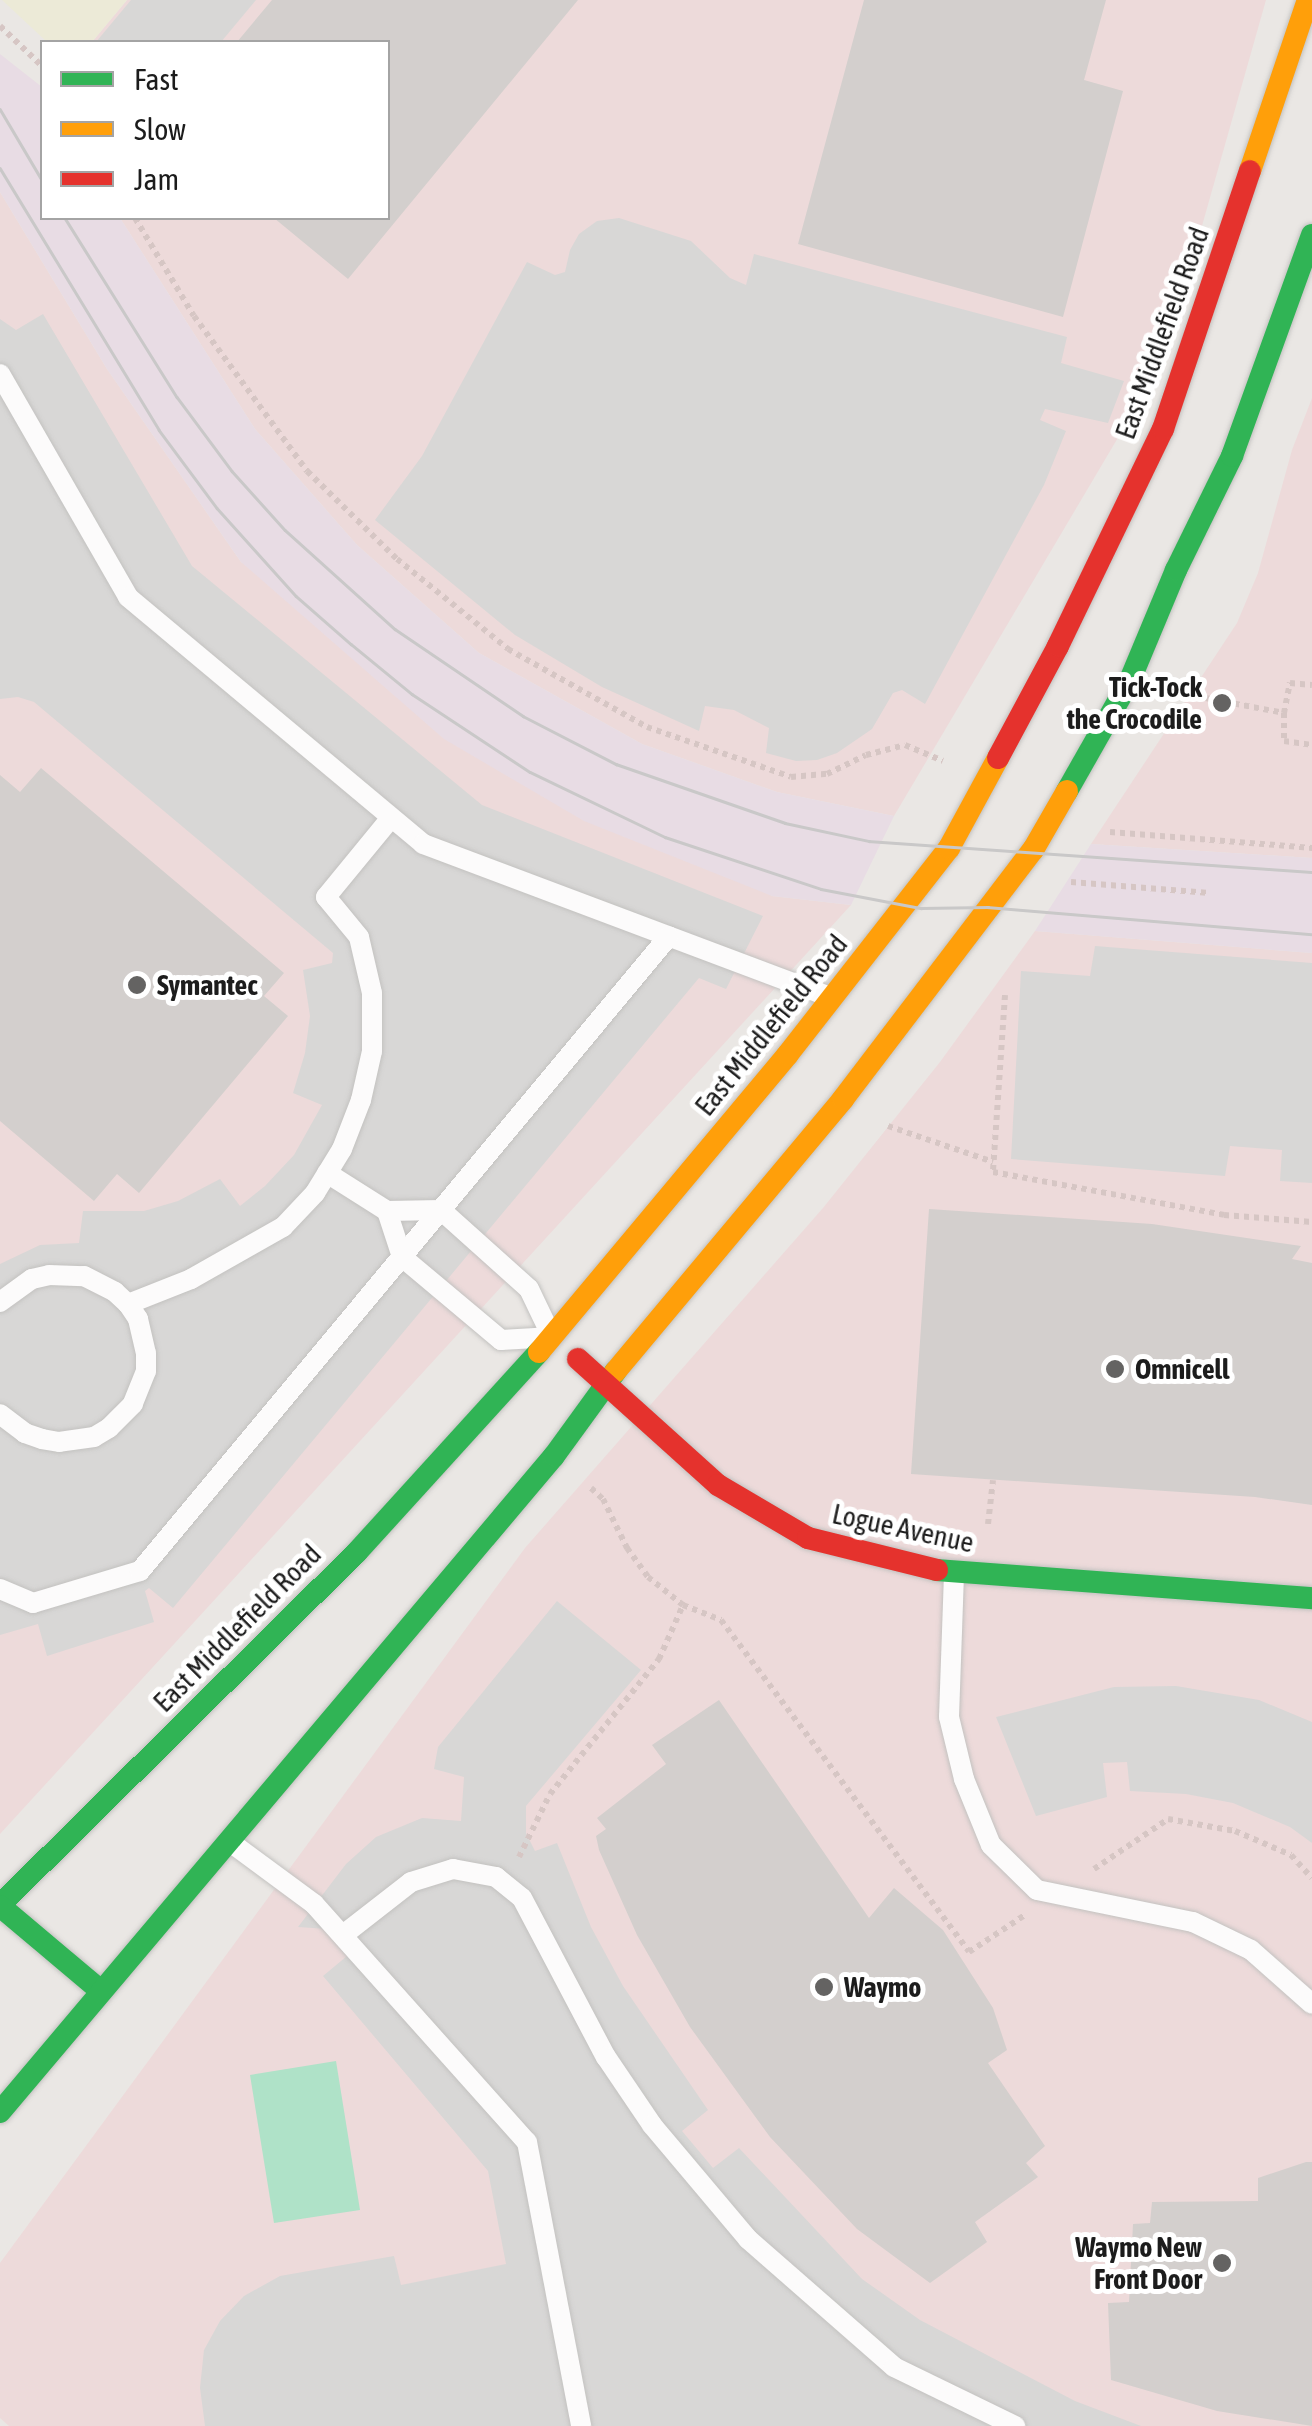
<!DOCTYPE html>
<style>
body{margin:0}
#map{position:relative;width:1312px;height:2426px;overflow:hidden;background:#eae7e4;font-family:"Asap Condensed",sans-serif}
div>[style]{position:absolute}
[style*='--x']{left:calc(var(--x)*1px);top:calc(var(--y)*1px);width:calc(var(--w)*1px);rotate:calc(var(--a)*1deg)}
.commercial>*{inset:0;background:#eddada}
.industrial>*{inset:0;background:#e8dce4}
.religious>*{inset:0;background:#d8d7d6}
.farmland>*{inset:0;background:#ecead7}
.pitch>*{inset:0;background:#afe2c8}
.building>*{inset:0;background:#d3cfcd}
.path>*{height:6px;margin-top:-3px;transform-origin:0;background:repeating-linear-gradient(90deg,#d6c6c4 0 5px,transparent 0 10px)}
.roads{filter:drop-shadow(0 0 2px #c3c2c0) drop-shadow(0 0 2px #c3c2c0)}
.lane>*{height:20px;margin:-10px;padding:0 10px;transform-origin:10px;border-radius:10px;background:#fcfbfb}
.fast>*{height:22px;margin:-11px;padding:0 11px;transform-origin:11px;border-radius:11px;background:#30b455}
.slow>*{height:22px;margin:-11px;padding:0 11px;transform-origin:11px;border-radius:11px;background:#ff9f0a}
.jam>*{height:22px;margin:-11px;padding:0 11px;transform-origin:11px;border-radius:11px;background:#e5322d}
.tram>*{height:2.5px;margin:-1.25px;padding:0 1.25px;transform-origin:1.25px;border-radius:1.25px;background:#c9c8c8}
.dots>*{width:28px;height:28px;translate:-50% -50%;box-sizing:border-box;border:5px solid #fff;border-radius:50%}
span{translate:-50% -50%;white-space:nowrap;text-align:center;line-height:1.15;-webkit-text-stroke:10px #fff;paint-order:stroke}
.street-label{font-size:28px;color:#1c1c1c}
.poi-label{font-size:28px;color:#1c1c1c;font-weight:700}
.right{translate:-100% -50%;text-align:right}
.left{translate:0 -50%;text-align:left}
.legend{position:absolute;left:40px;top:40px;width:350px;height:180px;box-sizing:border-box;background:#fff;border:2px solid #a4a4a4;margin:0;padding:12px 18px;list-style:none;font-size:30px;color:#1c1c1c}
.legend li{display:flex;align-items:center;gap:20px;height:50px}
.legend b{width:50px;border:2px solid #a4a4a4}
</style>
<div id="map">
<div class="commercial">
<div style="clip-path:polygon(127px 0,1266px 0,1164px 360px,894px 816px,777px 792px,642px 744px,479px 653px,357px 545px,255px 429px,120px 218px,388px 218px,388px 42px,92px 42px)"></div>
<div style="clip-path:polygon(0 192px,107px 369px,241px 562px,772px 896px,851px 905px,0 1834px)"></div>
<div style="clip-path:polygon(1312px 398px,1312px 858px,1091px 844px,1237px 623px,1258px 573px,1292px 450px)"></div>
<div style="clip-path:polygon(1035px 931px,1312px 953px,1312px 2426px,9px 2426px,0 2418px,0 2263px,525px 1548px,823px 1208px,940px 1062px)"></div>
</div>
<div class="industrial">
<div style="clip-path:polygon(0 54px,42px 87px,42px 218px,120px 218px,255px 429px,357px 545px,479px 653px,642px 744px,777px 792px,894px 816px,851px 905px,772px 896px,584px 821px,444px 739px,241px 562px,107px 369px,0 192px)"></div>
<div style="clip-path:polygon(1091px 844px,1312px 858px,1312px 953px,1035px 931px)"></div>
</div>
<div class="religious">
<div style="clip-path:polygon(131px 0,256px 0,221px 42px,96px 42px)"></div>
<div style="clip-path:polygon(619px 218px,691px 241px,730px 278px,746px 285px,754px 254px,1067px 337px,1061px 363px,1124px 381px,1108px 423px,1045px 409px,1040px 420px,1066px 431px,1044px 485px,925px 704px,902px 690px,893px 693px,872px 729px,837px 753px,817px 760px,796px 761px,766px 753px,769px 728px,734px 710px,705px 706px,699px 731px,602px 687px,515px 635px,375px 520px,422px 456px,527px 262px,555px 275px,565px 272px,570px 250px,579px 234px,597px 221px)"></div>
<div style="clip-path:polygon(43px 314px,192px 566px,482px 805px,763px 916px,726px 989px,699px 978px,173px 1608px,149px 1588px,145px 1591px,154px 1622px,47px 1656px,38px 1624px,0 1635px,0 1264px,40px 1245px,79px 1243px,83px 1211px,144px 1211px,178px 1201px,220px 1179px,240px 1206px,265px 1186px,294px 1155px,322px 1105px,293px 1093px,305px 1053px,310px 1016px,303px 970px,332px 963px,333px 953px,34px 702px,18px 697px,0 699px,0 319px,16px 330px)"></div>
<div style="clip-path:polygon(1095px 946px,1312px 963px,1312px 1183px,1280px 1181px,1282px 1150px,1230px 1146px,1225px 1176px,1011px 1159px,1021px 971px,1090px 976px)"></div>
<div style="clip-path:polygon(557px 1601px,641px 1670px,526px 1806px,526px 1833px,535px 1851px,557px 1843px,591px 1927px,623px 1986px,708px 2110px,682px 2131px,713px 2168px,739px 2148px,862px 2279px,920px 2320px,1075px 2401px,1141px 2426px,205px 2426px,200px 2388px,204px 2350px,220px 2321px,244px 2296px,280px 2276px,394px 2256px,401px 2285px,506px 2264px,488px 2171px,323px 1976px,347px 1956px,327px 1929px,298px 1927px,346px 1864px,376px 1837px,422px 1818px,461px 1821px,464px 1777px,434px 1769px,438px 1747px)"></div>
<div style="clip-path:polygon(1176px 1686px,1259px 1700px,1312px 1722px,1312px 1843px,1290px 1827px,1233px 1803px,1186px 1794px,1130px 1791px,1127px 1762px,1103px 1763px,1107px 1797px,1036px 1816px,996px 1717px,1114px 1687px)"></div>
</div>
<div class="farmland">
<div style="clip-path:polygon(2px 0,127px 0,92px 42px,47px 42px)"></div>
</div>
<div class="pitch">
<div style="clip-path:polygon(336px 2061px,360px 2210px,274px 2223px,250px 2075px)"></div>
</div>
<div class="building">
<div style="clip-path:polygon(272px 0,578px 0,348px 279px,274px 218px,388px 218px,388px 42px,237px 42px)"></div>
<div style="clip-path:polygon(864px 0,1106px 0,1084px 80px,1123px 91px,1063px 317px,798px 244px)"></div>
<div style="clip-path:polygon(41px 768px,284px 973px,264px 996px,288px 1016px,139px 1193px,117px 1174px,94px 1201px,0 1121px,0 775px,20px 792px)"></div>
<div style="clip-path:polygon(929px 1209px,1152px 1224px,1301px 1246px,1292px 1259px,1312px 1263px,1312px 1505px,1255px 1497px,911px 1474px)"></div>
<div style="clip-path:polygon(719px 1700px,869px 1918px,894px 1888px,943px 1930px,993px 2008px,1007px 2050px,988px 2063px,1045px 2146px,1026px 2163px,1038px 2177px,975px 2222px,987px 2242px,930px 2283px,857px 2229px,770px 2137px,690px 2027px,637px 1935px,599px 1850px,596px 1836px,606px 1829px,597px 1818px,666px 1764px,652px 1745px)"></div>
<div style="clip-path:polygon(1306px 2162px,1312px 2162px,1312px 2426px,1217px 2411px,1111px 2380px,1108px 2303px,1129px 2302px,1133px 2224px,1150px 2223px,1152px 2202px,1258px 2201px,1258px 2178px)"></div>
</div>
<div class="path">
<div style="--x:0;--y:26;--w:58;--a:43.6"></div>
<div style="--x:135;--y:218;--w:114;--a:59"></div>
<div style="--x:194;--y:316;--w:192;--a:53.9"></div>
<div style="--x:307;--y:471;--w:126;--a:44.4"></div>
<div style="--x:397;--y:559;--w:143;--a:39"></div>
<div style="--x:508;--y:649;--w:159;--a:29.3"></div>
<div style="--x:647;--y:727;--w:152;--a:19.1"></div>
<div style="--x:791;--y:777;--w:36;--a:-5"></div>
<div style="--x:827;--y:774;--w:43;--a:-26"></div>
<div style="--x:866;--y:755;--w:40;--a:-14.4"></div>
<div style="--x:905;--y:745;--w:41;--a:22.8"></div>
<div style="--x:1195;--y:696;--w:91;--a:10.8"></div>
<div style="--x:1284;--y:713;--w:28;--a:90"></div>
<div style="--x:1284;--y:741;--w:28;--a:8"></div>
<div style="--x:1284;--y:713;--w:31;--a:-79"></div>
<div style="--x:1290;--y:683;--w:22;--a:5"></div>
<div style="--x:1110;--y:832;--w:203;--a:4.5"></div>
<div style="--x:1071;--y:882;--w:139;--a:4.5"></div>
<div style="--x:1005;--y:995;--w:177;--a:93.9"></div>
<div style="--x:993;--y:1172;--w:235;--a:10.5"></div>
<div style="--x:1224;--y:1215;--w:88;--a:4.5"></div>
<div style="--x:888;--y:1126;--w:111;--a:18.9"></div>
<div style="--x:591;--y:1488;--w:16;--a:43"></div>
<div style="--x:603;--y:1499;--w:55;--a:63.9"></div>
<div style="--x:627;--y:1548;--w:36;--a:54"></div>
<div style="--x:648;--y:1577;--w:45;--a:38.7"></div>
<div style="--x:683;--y:1605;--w:41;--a:21.5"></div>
<div style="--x:721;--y:1620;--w:414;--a:53.2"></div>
<div style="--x:969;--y:1952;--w:67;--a:-33.5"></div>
<div style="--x:988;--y:1524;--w:44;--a:-83.5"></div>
<div style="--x:519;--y:1857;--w:70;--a:-63.8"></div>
<div style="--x:550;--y:1794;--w:174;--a:-51.1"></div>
<div style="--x:659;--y:1659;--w:59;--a:-66"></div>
<div style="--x:1094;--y:1869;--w:89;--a:-34"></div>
<div style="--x:1168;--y:1819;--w:68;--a:10.2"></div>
<div style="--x:1235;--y:1831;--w:61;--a:23.2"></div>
<div style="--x:1291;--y:1855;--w:31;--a:48"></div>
</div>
<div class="roads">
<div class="lane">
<div style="--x:0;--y:374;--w:257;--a:60.1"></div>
<div style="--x:128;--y:597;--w:385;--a:39.9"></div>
<div style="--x:423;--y:844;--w:436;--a:20.6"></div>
<div style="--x:327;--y:1173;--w:71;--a:32.3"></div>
<div style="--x:387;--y:1211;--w:54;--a:-1.1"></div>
<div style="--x:441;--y:1210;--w:118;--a:41.9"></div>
<div style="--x:529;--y:1289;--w:53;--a:64.4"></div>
<div style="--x:552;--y:1337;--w:51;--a:176.6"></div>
<div style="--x:501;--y:1340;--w:129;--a:-140"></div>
<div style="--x:402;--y:1257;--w:48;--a:-108.1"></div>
<div style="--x:0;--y:1302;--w:39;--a:-36"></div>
<div style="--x:32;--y:1279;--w:17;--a:-13"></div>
<div style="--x:49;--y:1275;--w:35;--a:2"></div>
<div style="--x:84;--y:1276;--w:35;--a:27"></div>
<div style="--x:115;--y:1292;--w:18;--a:43"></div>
<div style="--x:128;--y:1304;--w:18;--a:56"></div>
<div style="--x:138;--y:1319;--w:35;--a:77"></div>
<div style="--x:146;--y:1353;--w:18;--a:90"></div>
<div style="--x:146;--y:1371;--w:35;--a:112"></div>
<div style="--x:133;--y:1404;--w:34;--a:135"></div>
<div style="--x:109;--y:1428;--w:17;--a:149"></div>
<div style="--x:94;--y:1437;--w:35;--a:172"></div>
<div style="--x:59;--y:1442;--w:17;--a:-170"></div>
<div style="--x:42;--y:1439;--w:18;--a:-161"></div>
<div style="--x:25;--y:1433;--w:31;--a:-143"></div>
<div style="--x:128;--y:1304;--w:68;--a:-21.6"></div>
<div style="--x:191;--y:1279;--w:106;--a:-29.5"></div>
<div style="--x:283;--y:1227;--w:47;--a:-46.7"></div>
<div style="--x:315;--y:1193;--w:52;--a:-58.5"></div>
<div style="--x:342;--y:1149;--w:53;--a:-68.8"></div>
<div style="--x:361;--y:1100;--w:50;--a:-77.3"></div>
<div style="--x:372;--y:1051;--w:58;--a:-90"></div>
<div style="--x:372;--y:993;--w:57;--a:-103.1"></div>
<div style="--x:359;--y:937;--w:52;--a:-129.5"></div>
<div style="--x:326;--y:897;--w:102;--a:-50.6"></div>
<div style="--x:954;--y:1574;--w:143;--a:92"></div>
<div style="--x:949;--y:1717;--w:64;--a:76.4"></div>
<div style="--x:964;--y:1779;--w:71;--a:67.8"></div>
<div style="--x:991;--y:1845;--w:64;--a:44.4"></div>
<div style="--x:1037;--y:1890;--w:159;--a:11.6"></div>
<div style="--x:1193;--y:1922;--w:64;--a:25.8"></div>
<div style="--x:1251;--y:1950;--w:81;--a:41.5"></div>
<div style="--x:0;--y:1589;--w:36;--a:23"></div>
<div style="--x:33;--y:1603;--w:112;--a:-16.7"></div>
<div style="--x:140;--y:1571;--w:826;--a:-50.2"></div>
<div style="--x:230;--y:1842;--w:104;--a:36.4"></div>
<div style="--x:314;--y:1904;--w:319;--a:48.2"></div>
<div style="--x:527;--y:2142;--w:289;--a:79.2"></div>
<div style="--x:343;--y:1935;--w:86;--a:-37.9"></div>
<div style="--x:411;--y:1882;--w:44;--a:-17.2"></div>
<div style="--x:453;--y:1869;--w:44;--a:10.5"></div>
<div style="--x:496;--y:1877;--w:33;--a:39"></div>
<div style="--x:522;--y:1898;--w:180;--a:62.2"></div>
<div style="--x:606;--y:2057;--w:82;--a:55.9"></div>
<div style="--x:652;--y:2125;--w:149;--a:49.9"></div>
<div style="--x:748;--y:2239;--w:194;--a:41.2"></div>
<div style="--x:894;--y:2367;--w:135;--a:26"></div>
</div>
<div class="fast">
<div style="--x:1067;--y:791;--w:128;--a:-60.4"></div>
<div style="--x:1130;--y:680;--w:119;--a:-67.3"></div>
<div style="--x:1176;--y:570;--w:127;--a:-63.8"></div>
<div style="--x:1232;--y:456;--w:235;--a:-70.1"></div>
<div style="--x:937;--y:1570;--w:376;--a:4.3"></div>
<div style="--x:0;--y:1905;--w:502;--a:-44.68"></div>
<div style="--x:357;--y:1552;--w:270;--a:-47.7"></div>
<div style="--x:0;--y:1906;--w:132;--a:40.1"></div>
<div style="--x:0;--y:2112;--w:859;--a:-49.82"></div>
<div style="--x:554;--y:1456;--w:104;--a:-54"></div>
</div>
<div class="slow">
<div style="--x:1250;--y:171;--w:181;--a:-71.3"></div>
<div style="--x:539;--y:1352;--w:388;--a:-50.1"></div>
<div style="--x:788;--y:1054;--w:261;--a:-52"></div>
<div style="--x:949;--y:848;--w:102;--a:-61.4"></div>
<div style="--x:615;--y:1372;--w:356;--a:-50.1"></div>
<div style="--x:843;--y:1099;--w:313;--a:-52.7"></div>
<div style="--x:1033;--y:850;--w:68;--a:-60"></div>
</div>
<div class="jam">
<div style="--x:998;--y:758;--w:127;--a:-61.8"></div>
<div style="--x:1058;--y:646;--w:241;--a:-64.2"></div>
<div style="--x:1163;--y:429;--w:272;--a:-71.4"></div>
<div style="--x:578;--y:1359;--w:188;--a:42"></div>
<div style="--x:718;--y:1485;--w:104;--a:30.5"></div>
<div style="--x:808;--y:1538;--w:133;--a:13.9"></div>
</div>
</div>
<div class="tram">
<div style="--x:0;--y:109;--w:82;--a:59.4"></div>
<div style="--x:0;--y:168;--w:306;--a:58.7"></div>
<div style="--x:159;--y:430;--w:97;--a:53.4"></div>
<div style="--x:217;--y:508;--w:118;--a:48.1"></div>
<div style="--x:296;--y:596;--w:73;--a:41.1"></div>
<div style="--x:351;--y:644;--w:79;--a:39.3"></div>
<div style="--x:412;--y:694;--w:141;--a:33.5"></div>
<div style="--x:530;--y:772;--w:150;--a:25.7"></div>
<div style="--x:665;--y:837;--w:164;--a:18.4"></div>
<div style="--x:821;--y:889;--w:102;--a:10.8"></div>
<div style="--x:921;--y:908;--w:67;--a:-0.9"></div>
<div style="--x:988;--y:907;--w:325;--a:4.8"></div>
<div style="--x:65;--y:218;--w:211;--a:58"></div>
<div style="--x:177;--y:397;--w:92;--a:53.4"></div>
<div style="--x:232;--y:471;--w:79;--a:48.1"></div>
<div style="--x:285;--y:530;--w:148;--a:42"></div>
<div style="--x:395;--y:629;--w:155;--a:34.2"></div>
<div style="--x:523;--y:716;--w:105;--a:27.3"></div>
<div style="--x:616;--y:764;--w:179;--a:19.2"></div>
<div style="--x:785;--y:823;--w:86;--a:12.1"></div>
<div style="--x:869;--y:841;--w:444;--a:4"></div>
</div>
<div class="dots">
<div style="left:1222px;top:703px;background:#646362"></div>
<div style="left:137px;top:985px;background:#646362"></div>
<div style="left:1115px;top:1369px;background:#646362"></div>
<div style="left:824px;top:1987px;background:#646362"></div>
<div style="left:1222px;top:2263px;background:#646362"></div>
</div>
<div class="street-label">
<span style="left:1162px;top:333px;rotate:-70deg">East Middlefield Road</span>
<span style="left:771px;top:1025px;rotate:-51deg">East Middlefield Road</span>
<span style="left:903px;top:1528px;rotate:12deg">Logue Avenue</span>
<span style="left:237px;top:1628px;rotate:-45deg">East Middlefield Road</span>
</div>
<div class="poi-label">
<span class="right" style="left:1202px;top:703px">Tick-Tock<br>the Crocodile</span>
<span class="left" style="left:157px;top:985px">Symantec</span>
<span class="left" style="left:1135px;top:1369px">Omnicell</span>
<span class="left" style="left:844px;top:1987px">Waymo</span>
<span class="right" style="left:1202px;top:2263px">Waymo New<br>Front Door</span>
</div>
<ul class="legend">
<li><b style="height:12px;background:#30b455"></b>Fast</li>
<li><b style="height:12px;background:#ff9f0a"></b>Slow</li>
<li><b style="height:12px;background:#e5322d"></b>Jam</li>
</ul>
</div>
